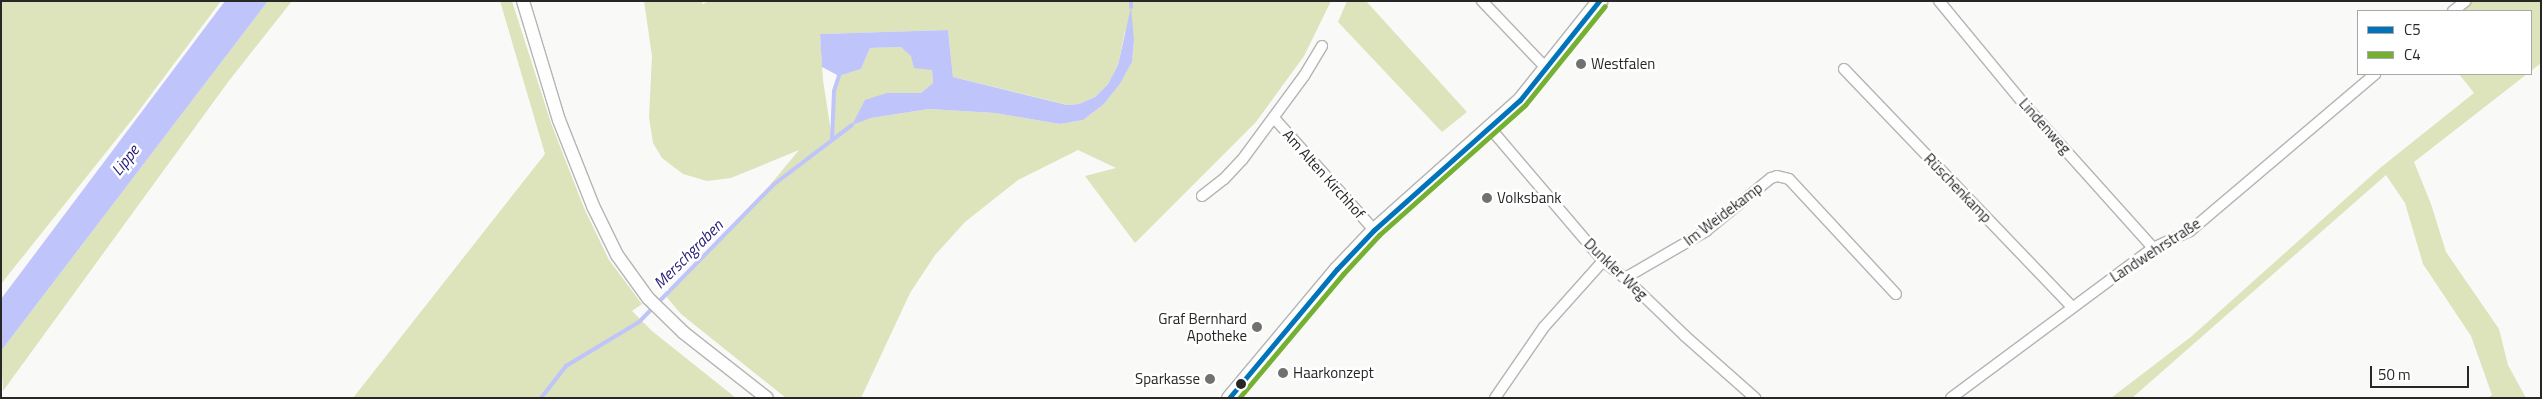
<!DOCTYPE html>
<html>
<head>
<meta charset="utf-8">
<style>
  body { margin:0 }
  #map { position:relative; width:2542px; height:399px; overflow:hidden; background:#f9faf7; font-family:"Titillium Web",sans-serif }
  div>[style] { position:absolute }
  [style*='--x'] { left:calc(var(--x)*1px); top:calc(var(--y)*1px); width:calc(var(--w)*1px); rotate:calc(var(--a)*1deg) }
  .green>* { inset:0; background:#dde3bb }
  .water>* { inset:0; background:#bfc5fa }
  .stream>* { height:4px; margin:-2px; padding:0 2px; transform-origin:2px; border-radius:2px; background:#bfc5fa }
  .roads { filter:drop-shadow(1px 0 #b4b5b3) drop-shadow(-1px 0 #b4b5b3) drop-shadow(0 1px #b4b5b3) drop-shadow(0 -1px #b4b5b3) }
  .minor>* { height:10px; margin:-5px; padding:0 5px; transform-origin:5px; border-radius:5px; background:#fefefe }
  .tertiary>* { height:12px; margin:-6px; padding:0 6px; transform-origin:6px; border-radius:6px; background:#fefefe }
  .secondary>* { height:15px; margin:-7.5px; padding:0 7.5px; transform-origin:7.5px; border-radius:7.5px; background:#fefefe }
  .bus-1>* { height:5px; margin:-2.5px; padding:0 2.5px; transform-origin:2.5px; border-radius:2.5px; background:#0073bb }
  .bus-2>* { height:5px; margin:-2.5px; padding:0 2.5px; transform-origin:2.5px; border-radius:2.5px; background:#76b032 }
  .dots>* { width:14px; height:14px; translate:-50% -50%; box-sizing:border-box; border:2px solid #fff; border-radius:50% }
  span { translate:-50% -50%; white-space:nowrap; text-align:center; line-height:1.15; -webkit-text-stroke:5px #fff; paint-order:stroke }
  .poi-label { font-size:15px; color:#272826 }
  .left { translate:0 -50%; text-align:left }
  .right { translate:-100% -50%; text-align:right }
  .street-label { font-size:15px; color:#272826 }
  .water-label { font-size:16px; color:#292177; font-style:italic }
  .frame { position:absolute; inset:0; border:2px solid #272826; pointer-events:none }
  .legend { position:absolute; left:2357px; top:10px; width:175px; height:65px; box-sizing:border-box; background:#fff; border:1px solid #a9a9a8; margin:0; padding:6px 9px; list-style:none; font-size:15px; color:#272826 }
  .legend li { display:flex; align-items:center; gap:10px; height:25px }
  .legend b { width:25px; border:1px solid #a9a9a8 }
  .scale { position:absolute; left:2370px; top:366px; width:99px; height:22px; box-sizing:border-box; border:2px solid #272826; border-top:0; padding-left:6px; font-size:15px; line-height:18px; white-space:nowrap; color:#272826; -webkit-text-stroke:4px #fff; paint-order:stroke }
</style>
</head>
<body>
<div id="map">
  <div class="green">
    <i style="clip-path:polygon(1px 1px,221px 1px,135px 116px,1px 284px)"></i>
    <i style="clip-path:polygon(268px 1px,292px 1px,228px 82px,3px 391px,1px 351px)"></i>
    <i style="clip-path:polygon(500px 1px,512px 1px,551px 123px,584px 208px,609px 260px,642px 304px,632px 311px,652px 331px,736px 398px,353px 398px,545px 154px)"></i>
    <i style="clip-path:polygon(evenodd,644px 1px,701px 1px,703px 4px,709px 1px,1331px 1px,1304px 56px,1256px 122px,1135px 243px,1085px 176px,1116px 168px,1078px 150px,1018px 180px,965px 222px,935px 255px,910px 293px,861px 398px,786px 398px,681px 314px,665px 295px,770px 185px,799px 150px,731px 178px,707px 181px,683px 174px,662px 158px,653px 143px,649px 117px,652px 56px,644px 1px,948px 30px,953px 77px,1068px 105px,1079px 104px,1095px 97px,1108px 84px,1118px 65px,1125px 31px,1134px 41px,1132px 62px,1120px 84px,1103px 105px,1083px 120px,1060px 124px,995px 113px,929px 109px,871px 118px,853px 124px,887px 93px,921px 93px,933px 83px,932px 70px,901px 47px,870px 48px,861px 69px,839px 76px,834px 91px,831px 132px,823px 80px,820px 34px,948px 30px)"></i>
    <i style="clip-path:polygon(1347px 1px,1366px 1px,1467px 112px,1442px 132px,1338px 22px)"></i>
    <i style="clip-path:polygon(2471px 1px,2541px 1px,2541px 63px,2531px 71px,2531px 11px,2459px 11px)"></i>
    <i style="clip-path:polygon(2459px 74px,2527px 74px,2414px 162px,2431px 204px,2446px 252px,2499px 329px,2508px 365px,2526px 398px,2487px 398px,2492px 395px,2471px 336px,2423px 264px,2405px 203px,2386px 175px,2132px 398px,2111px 398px,2192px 336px,2380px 168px,2474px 93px)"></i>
  </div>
  <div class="water">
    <i style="clip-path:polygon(225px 1px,268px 1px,1px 351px,1px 299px)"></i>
    <i style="clip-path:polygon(1131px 7px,1134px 41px,1132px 62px,1120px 84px,1103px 105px,1083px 120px,1060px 124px,995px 113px,929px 109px,871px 118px,852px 125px,865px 100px,887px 93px,921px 93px,933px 83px,932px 70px,914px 68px,911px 56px,901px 47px,870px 48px,861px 69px,839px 76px,822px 67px,820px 34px,948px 30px,953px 77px,1067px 105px,1079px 104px,1095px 97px,1108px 84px,1118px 65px)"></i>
  </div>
  <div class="stream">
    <i style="--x:1131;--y:1;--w:6;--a:90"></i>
    <i style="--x:832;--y:139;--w:48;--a:-87.6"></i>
    <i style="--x:834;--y:91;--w:16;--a:-72"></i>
    <i style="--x:541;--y:398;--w:41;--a:-52"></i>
    <i style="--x:566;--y:366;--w:85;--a:-31.1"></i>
    <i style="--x:639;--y:322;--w:192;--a:-45.6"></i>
    <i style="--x:773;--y:185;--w:99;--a:-37.2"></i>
  </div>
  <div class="roads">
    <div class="minor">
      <i style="--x:1482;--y:1;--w:93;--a:46.3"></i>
      <i style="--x:1939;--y:1;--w:134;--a:50.5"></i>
      <i style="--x:2024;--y:104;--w:193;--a:48.1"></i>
      <i style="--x:2453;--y:11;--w:16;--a:-38"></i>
      <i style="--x:1844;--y:69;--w:330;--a:46.2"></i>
      <i style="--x:1274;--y:118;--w:150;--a:48.2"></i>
      <i style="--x:1490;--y:128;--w:175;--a:49.6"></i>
      <i style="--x:1603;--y:261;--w:28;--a:38"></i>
      <i style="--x:1625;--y:278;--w:83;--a:44"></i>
      <i style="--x:1685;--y:336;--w:94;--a:41.5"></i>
      <i style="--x:1202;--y:196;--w:28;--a:-38"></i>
      <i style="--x:1224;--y:179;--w:26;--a:-47"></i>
      <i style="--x:1242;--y:160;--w:104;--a:-53.6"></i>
      <i style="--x:1304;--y:76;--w:35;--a:-59"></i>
      <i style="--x:1625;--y:278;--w:94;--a:-30.1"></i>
      <i style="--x:1706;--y:231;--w:84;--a:-39.2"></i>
      <i style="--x:1771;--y:178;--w:6;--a:-18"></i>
      <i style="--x:1777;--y:176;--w:12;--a:14"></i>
      <i style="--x:1789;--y:179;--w:157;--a:47.1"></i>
      <i style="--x:1495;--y:398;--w:86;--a:-55.4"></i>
      <i style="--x:1544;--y:327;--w:89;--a:-48.2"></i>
      <i style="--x:1951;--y:398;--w:252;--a:-36.6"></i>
      <i style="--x:2153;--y:248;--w:41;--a:-24.7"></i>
      <i style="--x:2190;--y:231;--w:243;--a:-40.3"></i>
    </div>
    <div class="tertiary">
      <i style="--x:523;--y:1;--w:124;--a:73.2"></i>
      <i style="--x:559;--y:120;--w:92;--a:68.4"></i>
      <i style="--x:593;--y:206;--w:55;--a:63.9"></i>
      <i style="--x:617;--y:255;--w:53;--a:54.2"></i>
      <i style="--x:648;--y:298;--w:50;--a:44.2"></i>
      <i style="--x:684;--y:333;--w:105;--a:38.1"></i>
    </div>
    <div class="secondary">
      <i style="--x:1229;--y:398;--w:168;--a:-50.1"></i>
      <i style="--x:1337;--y:269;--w:54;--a:-46.5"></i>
      <i style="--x:1374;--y:230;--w:195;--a:-41.7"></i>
      <i style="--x:1520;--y:100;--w:127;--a:-51.4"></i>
    </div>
  </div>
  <div class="bus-1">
    <i style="--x:1229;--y:398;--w:168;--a:-50.1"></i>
    <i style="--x:1337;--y:269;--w:54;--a:-46.5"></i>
    <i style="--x:1374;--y:230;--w:195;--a:-41.7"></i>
    <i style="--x:1520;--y:100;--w:127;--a:-51.4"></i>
  </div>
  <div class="bus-2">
    <i style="--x:1239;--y:398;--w:162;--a:-50"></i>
    <i style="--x:1343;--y:274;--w:53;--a:-47.3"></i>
    <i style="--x:1379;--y:235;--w:195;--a:-41.7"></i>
    <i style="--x:1525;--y:105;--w:127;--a:-51.1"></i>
  </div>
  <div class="dots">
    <i style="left:1581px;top:64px;background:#70726f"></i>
    <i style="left:1487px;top:198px;background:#70726f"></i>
    <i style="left:1257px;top:327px;background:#70726f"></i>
    <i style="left:1283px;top:373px;background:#70726f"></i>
    <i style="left:1210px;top:379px;background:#70726f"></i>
    <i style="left:1241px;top:384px;background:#272826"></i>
  </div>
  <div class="poi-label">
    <span class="left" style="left:1591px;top:64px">Westfalen</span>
    <span class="left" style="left:1497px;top:198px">Volksbank</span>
    <span class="right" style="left:1247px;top:327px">Graf Bernhard<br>Apotheke</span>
    <span class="left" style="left:1293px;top:373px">Haarkonzept</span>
    <span class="right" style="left:1200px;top:379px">Sparkasse</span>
  </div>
  <div class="street-label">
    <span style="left:2045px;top:126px;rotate:48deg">Lindenweg</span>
    <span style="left:1324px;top:174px;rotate:48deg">Am Alten Kirchhof</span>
    <span style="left:1958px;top:188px;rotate:46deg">Rüschenkamp</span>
    <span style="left:1723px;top:214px;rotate:-37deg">Im Weidekamp</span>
    <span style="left:2155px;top:250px;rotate:-33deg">Landwehrstraße</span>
    <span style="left:1616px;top:269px;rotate:44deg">Dunkler Weg</span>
  </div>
  <div class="water-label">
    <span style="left:125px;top:160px;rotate:-52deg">Lippe</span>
    <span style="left:688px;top:254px;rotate:-45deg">Merschgraben</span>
  </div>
  <div class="frame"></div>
  <ul class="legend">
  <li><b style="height:6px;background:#0073bb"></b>C5</li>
  <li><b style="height:6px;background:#76b032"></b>C4</li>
  </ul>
  <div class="scale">50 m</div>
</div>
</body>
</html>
